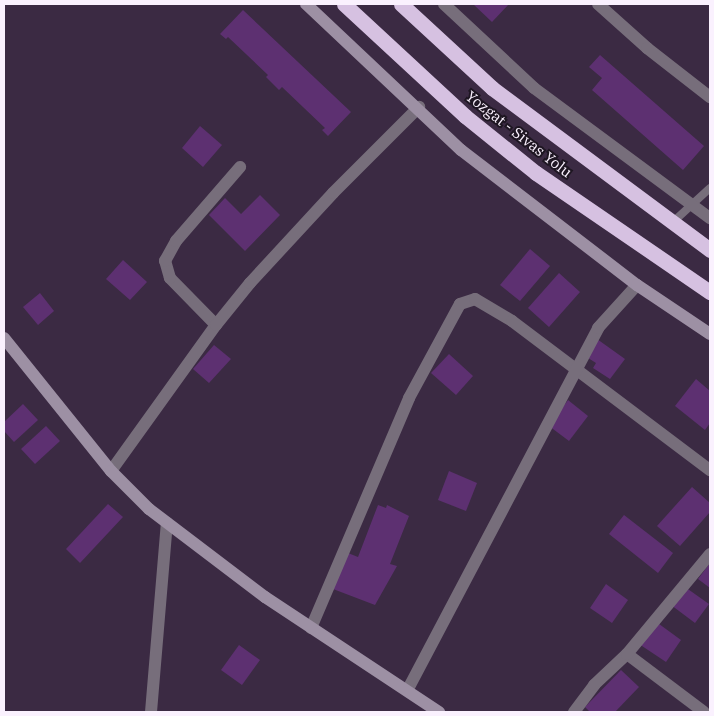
<!DOCTYPE html>
<html>
<head>
<meta charset="utf-8">
<style>
  body { margin:0 }
  #map { position:relative; width:714px; height:716px; overflow:hidden; background:#3b2a43; font-family:"IBM Plex Serif",serif }
  div>[style] { position:absolute }
  [style*='--x'] { left:calc(var(--x)*1px); top:calc(var(--y)*1px); width:calc(var(--w)*1px); rotate:calc(var(--a)*1deg) }
  .building>* { inset:0; background:#5d3071 }
  .lane>* { height:8px; margin:-4px; padding:0 4px; transform-origin:4px; border-radius:4px; background:#776e7b }
  .street>* { height:12px; margin:-6px; padding:0 6px; transform-origin:6px; border-radius:6px; background:#776e7b }
  .secondary>* { height:12px; margin:-6px; padding:0 6px; transform-origin:6px; border-radius:6px; background:#9d90a4 }
  .highway>* { height:15px; margin:-7.5px; padding:0 7.5px; transform-origin:7.5px; border-radius:7.5px; background:#d6c1e1 }
  span { translate:-50% -50%; white-space:nowrap; text-align:center; line-height:1.15; -webkit-text-stroke:4px #1e1622; paint-order:stroke }
  .street-label { font-size:15px; color:#faf1fe }
  .frame { position:absolute; inset:0; border:5px solid #faf1fe; pointer-events:none }
</style>
</head>
<body>
<div id="map">
  <div class="building">
    <i style="clip-path:polygon(473px 4px,509px 4px,492px 22px)"></i>
    <i style="clip-path:polygon(243px 10px,351px 112px,328px 136px,322px 130px,325px 128px,282px 87px,279px 90px,266px 77px,268px 75px,228px 37px,226px 39px,220px 34px)"></i>
    <i style="clip-path:polygon(600px 55px,704px 146px,683px 170px,592px 90px,602px 78px,589px 67px)"></i>
    <i style="clip-path:polygon(200px 126px,222px 145px,203px 167px,182px 148px)"></i>
    <i style="clip-path:polygon(260px 195px,280px 215px,245px 251px,209px 215px,225px 198px,241px 214px)"></i>
    <i style="clip-path:polygon(530px 249px,550px 266px,520px 301px,500px 285px)"></i>
    <i style="clip-path:polygon(123px 260px,147px 282px,130px 300px,106px 279px)"></i>
    <i style="clip-path:polygon(559px 273px,580px 292px,549px 327px,528px 308px)"></i>
    <i style="clip-path:polygon(40px 293px,54px 311px,38px 325px,23px 307px)"></i>
    <i style="clip-path:polygon(597px 339px,625px 359px,610px 379px,593px 368px,596px 363px,585px 356px)"></i>
    <i style="clip-path:polygon(214px 345px,231px 359px,209px 383px,193px 369px)"></i>
    <i style="clip-path:polygon(449px 354px,473px 376px,456px 395px,431px 373px)"></i>
    <i style="clip-path:polygon(696px 379px,710px 391px,710px 423px,705px 430px,675px 406px)"></i>
    <i style="clip-path:polygon(568px 400px,588px 416px,569px 441px,549px 426px)"></i>
    <i style="clip-path:polygon(23px 404px,38px 420px,14px 442px,4px 431px,4px 422px)"></i>
    <i style="clip-path:polygon(46px 426px,60px 441px,35px 464px,21px 449px)"></i>
    <i style="clip-path:polygon(449px 471px,477px 483px,466px 511px,438px 500px)"></i>
    <i style="clip-path:polygon(692px 487px,710px 503px,710px 512px,680px 546px,657px 526px)"></i>
    <i style="clip-path:polygon(108px 504px,123px 517px,80px 563px,66px 549px)"></i>
    <i style="clip-path:polygon(378px 505px,386px 508px,387px 505px,409px 516px,390px 564px,397px 566px,375px 605px,333px 589px,348px 553px,358px 557px)"></i>
    <i style="clip-path:polygon(624px 515px,673px 553px,658px 573px,609px 534px)"></i>
    <i style="clip-path:polygon(710px 563px,710px 588px,698px 579px)"></i>
    <i style="clip-path:polygon(606px 584px,628px 600px,612px 623px,590px 608px)"></i>
    <i style="clip-path:polygon(685px 587px,709px 604px,695px 623px,671px 605px)"></i>
    <i style="clip-path:polygon(655px 621px,681px 640px,666px 662px,639px 644px)"></i>
    <i style="clip-path:polygon(239px 645px,260px 660px,242px 685px,221px 670px)"></i>
    <i style="clip-path:polygon(621px 670px,639px 687px,615px 712px,590px 712px,585px 707px)"></i>
  </div>
  <div class="lane">
    <i style="--x:673;--y:222;--w:50;--a:-42.6"></i>
  </div>
  <div class="street">
    <i style="--x:444;--y:4;--w:123;--a:43"></i>
    <i style="--x:534;--y:88;--w:219;--a:36.5"></i>
    <i style="--x:598;--y:4;--w:66;--a:41.9"></i>
    <i style="--x:647;--y:48;--w:80;--a:37.9"></i>
    <i style="--x:216;--y:325;--w:66;--a:-134.4"></i>
    <i style="--x:170;--y:278;--w:18;--a:-106"></i>
    <i style="--x:165;--y:261;--w:23;--a:-61"></i>
    <i style="--x:176;--y:241;--w:98;--a:-49.1"></i>
    <i style="--x:111;--y:471;--w:180;--a:-54.3"></i>
    <i style="--x:216;--y:325;--w:54;--a:-51"></i>
    <i style="--x:250;--y:283;--w:122;--a:-47.3"></i>
    <i style="--x:333;--y:193;--w:122;--a:-45"></i>
    <i style="--x:311;--y:628;--w:250;--a:-66.9"></i>
    <i style="--x:409;--y:398;--w:107;--a:-61.5"></i>
    <i style="--x:460;--y:304;--w:16;--a:-18"></i>
    <i style="--x:475;--y:299;--w:43;--a:30.7"></i>
    <i style="--x:512;--y:321;--w:248;--a:37"></i>
    <i style="--x:627;--y:654;--w:96;--a:37"></i>
    <i style="--x:408;--y:689;--w:408;--a:-62.2"></i>
    <i style="--x:598;--y:328;--w:58;--a:-47.8"></i>
    <i style="--x:151;--y:712;--w:190;--a:-85.2"></i>
    <i style="--x:574;--y:712;--w:34;--a:-53"></i>
    <i style="--x:594;--y:685;--w:45;--a:-43.2"></i>
    <i style="--x:627;--y:654;--w:130;--a:-50.3"></i>
  </div>
  <div class="secondary">
    <i style="--x:306;--y:4;--w:213;--a:43.3"></i>
    <i style="--x:461;--y:150;--w:222;--a:37.5"></i>
    <i style="--x:637;--y:285;--w:88;--a:33.9"></i>
    <i style="--x:4;--y:338;--w:171;--a:51.2"></i>
    <i style="--x:111;--y:471;--w:54;--a:45"></i>
    <i style="--x:149;--y:509;--w:146;--a:37.2"></i>
    <i style="--x:265;--y:597;--w:209;--a:33.5"></i>
  </div>
  <div class="highway">
    <i style="--x:344;--y:4;--w:165;--a:42.8"></i>
    <i style="--x:465;--y:116;--w:91;--a:38.8"></i>
    <i style="--x:536;--y:173;--w:211;--a:34.4"></i>
    <i style="--x:401;--y:4;--w:124;--a:42.7"></i>
    <i style="--x:492;--y:88;--w:272;--a:36.6"></i>
  </div>
  <div class="street-label">
    <span style="left:519px;top:134px;rotate:38deg">Yozgat - Sivas Yolu</span>
  </div>
  <div class="frame"></div>
</div>
</body>
</html>
